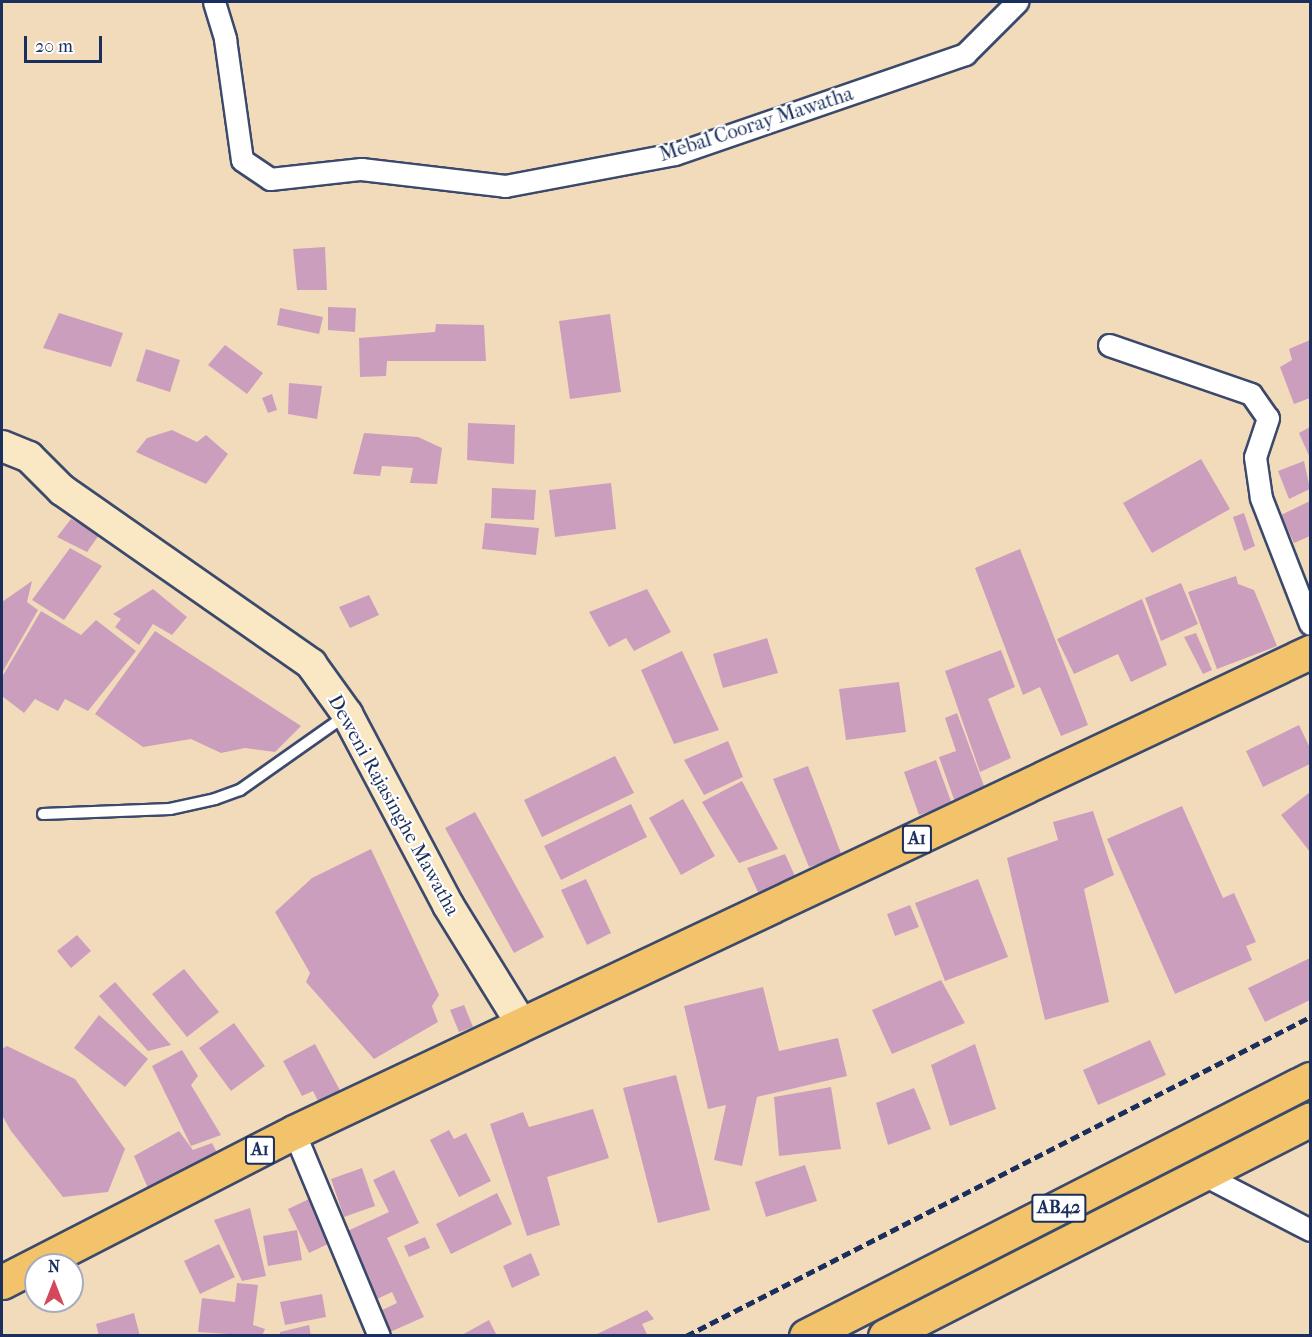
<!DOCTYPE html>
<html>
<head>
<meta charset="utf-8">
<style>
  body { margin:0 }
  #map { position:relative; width:1312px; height:1337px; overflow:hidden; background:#f2dbbb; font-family:"IM FELL French Canon",serif }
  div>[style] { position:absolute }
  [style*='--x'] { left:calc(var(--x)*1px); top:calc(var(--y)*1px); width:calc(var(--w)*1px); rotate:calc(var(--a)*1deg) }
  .building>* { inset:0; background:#cc9ebe }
  .roads { filter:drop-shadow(2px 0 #3b496c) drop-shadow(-2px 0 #3b496c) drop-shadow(0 2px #3b496c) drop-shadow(0 -2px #3b496c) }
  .lane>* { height:10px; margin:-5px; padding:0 5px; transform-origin:5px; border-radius:5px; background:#fff }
  .street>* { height:21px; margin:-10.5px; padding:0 10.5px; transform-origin:10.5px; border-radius:10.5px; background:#fff }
  .secondary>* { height:30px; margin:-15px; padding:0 15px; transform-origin:15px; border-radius:15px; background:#fae7c3 }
  .primary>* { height:33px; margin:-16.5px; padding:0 16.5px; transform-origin:16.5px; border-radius:16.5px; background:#f2c36a }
  .highway>* { height:33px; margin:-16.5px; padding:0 16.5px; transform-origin:16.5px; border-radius:16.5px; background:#f2c36a }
  .rail>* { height:4.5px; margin-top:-2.25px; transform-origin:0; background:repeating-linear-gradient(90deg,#1b2f5e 0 9px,transparent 0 13.5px) }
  span { translate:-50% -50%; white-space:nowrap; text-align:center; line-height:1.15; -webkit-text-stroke:4.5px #fff; paint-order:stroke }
  .shield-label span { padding:2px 4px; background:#fff; border:2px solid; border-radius:4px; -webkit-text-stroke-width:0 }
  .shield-label { font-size:18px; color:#1b2f5e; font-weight:700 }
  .street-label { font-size:20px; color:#1b2f5e }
  .frame { position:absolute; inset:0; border:3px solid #1b2f5e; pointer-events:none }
  .north { position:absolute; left:24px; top:1253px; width:60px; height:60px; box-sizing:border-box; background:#fff; border:2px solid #a4acbf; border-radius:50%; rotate:0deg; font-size:16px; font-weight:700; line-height:24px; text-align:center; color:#1b2f5e }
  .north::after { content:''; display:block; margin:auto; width:21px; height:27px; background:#d1495b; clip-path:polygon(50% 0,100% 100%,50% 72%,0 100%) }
  .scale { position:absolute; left:24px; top:36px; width:78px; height:27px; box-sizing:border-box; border:3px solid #1b2f5e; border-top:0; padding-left:8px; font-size:18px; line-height:21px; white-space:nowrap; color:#1b2f5e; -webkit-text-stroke:4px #fff; paint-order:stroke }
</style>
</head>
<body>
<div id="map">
  <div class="building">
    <i style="clip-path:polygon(325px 247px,327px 290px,297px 290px,293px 249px)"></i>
    <i style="clip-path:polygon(328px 307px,356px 308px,355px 332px,328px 330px)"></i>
    <i style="clip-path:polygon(280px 308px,323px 317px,319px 334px,277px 325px)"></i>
    <i style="clip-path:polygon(59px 313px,123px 333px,111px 367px,43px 348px)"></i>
    <i style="clip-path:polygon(610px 314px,621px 392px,570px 399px,559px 321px)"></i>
    <i style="clip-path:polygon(436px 324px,484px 325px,486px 361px,387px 361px,386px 376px,360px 377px,359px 338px,435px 332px)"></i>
    <i style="clip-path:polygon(1310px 340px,1310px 398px,1294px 404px,1280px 367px,1292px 360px,1289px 349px)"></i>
    <i style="clip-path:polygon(225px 345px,263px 373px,247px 394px,208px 365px)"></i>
    <i style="clip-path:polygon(146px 349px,180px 360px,170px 392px,136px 381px)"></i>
    <i style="clip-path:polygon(289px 383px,322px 386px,317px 419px,288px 414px)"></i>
    <i style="clip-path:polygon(272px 394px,277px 410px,268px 413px,262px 398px)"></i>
    <i style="clip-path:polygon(468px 423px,515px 425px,514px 464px,467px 460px)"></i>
    <i style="clip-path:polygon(1310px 427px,1310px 458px,1299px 433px)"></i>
    <i style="clip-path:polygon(172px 430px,197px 442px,206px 435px,228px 454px,206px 484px,136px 452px,147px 438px)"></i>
    <i style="clip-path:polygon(364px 433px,418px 437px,442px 448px,437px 484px,410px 483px,413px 468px,382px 466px,380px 476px,353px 474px)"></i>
    <i style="clip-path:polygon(1201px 459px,1230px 509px,1152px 553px,1123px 503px)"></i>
    <i style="clip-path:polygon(1304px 461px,1310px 489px,1289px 499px,1278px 471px)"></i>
    <i style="clip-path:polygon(611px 483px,616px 529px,555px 537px,549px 490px)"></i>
    <i style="clip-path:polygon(492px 488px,536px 490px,534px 520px,491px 518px)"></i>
    <i style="clip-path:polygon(1310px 501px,1310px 536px,1294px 543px,1281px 515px)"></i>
    <i style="clip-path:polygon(1244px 513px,1255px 546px,1244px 551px,1233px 517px)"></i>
    <i style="clip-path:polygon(71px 519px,99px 535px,87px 552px,57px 537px)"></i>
    <i style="clip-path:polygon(485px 523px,539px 528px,536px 555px,482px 549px)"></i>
    <i style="clip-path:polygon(70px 548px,102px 566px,64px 620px,32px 600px)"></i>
    <i style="clip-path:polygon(1020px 549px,1088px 725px,1061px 736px,1040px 687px,1023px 695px,975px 568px)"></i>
    <i style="clip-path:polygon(1236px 576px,1238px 584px,1254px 590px,1277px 646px,1217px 669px,1188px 592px)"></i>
    <i style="clip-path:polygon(32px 581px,27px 602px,38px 610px,2px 673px,2px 602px)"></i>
    <i style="clip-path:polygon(1181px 583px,1198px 624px,1161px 641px,1145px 598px)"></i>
    <i style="clip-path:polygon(153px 589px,187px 617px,172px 635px,153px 624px,139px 645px,115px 627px,121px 619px,113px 614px)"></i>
    <i style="clip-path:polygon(647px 589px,671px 632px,634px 651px,626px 638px,609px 647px,589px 612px)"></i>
    <i style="clip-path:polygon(369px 595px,379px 615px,350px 628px,339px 607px)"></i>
    <i style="clip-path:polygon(1142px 599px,1167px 665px,1131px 682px,1118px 654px,1074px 674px,1057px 639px)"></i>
    <i style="clip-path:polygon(41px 611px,81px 635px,96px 620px,136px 651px,88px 711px,65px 699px,58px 711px,35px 699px,24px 713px,2px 696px,2px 677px)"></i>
    <i style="clip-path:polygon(155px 631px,301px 726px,275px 752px,245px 748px,221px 753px,191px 739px,143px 747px,95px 714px)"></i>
    <i style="clip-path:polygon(1196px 633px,1212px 670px,1203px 674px,1184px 637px)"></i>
    <i style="clip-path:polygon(767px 638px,778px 673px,723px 688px,713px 654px)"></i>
    <i style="clip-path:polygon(1001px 650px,1015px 687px,988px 699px,1011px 758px,980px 772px,945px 671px)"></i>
    <i style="clip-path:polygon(682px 651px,719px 730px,674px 744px,641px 670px)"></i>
    <i style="clip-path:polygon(899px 682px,906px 732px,846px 740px,839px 689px)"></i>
    <i style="clip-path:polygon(957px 713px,987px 794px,957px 808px,939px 757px,956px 751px,945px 718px)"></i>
    <i style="clip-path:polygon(1299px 725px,1310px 748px,1310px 764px,1263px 787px,1246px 751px)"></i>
    <i style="clip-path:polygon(728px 741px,743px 777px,704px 795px,684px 760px)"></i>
    <i style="clip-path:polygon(615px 756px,634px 793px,542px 837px,524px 800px)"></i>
    <i style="clip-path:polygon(936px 760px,952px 804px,919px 815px,904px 772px)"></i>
    <i style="clip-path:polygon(808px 766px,842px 856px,809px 867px,773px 779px)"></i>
    <i style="clip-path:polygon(742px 781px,778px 849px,739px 863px,702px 802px)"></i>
    <i style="clip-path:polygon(1310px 792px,1310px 852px,1281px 815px)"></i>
    <i style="clip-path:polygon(683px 799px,715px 856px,681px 875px,649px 818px)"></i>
    <i style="clip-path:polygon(631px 804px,647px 837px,561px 880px,544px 846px)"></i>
    <i style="clip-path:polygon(1182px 806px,1223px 898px,1234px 893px,1256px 942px,1246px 946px,1252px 960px,1175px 994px,1107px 839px)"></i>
    <i style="clip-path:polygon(1093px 811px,1114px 875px,1084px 889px,1109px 1002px,1045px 1020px,1007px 858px,1058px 840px,1053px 822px)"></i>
    <i style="clip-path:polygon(475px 812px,544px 937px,514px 953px,445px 828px)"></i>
    <i style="clip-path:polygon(371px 849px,439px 995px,432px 1006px,438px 1022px,374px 1059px,306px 982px,310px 973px,275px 912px,312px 878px)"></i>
    <i style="clip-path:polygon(785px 854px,799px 885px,762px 901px,747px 868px)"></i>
    <i style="clip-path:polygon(586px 879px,611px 933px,587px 945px,561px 890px)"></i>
    <i style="clip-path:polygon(978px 879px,1008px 957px,945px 981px,915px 903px)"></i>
    <i style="clip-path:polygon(910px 905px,919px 927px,895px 936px,887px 914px)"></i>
    <i style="clip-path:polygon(77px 935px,91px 951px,71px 968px,57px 951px)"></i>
    <i style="clip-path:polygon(1310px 958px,1310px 1000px,1265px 1022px,1248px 988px)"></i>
    <i style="clip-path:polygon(184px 969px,219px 1012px,187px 1037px,152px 994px)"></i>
    <i style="clip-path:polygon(941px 980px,965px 1023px,892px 1054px,872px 1010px)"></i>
    <i style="clip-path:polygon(115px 982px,171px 1045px,148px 1051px,99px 996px)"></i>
    <i style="clip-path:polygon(763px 987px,779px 1051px,838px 1038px,847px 1076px,757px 1097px,742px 1166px,714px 1160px,726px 1105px,708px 1109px,684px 1006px)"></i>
    <i style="clip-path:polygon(464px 1005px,473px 1027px,459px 1032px,450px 1010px)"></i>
    <i style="clip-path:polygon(99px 1015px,148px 1059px,125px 1087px,74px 1048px)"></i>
    <i style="clip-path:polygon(234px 1023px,265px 1066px,231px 1091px,199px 1048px)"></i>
    <i style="clip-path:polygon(1150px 1040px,1166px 1075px,1098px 1105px,1083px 1070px)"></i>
    <i style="clip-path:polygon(315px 1044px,343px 1096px,321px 1107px,313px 1091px,302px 1096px,283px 1061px)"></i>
    <i style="clip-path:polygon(975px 1044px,996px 1109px,950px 1126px,931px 1065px)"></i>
    <i style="clip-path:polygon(7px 1046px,75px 1079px,125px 1149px,108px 1192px,63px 1197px,11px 1131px,2px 1115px,2px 1049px)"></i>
    <i style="clip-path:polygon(182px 1050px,198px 1076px,191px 1085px,221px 1135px,191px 1146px,152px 1066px)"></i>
    <i style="clip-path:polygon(676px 1075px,710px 1210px,658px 1223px,623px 1088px)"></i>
    <i style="clip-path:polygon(831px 1087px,841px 1149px,779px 1156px,774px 1097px)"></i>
    <i style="clip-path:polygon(914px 1088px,931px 1129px,888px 1145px,876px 1103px)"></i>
    <i style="clip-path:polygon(593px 1109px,609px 1158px,547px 1177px,560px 1225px,527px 1236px,490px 1124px,523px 1112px,529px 1127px)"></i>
    <i style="clip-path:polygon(449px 1130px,454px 1139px,466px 1133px,491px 1181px,459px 1197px,430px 1140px)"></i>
    <i style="clip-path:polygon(179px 1131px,193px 1150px,212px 1143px,222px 1162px,153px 1200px,134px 1156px)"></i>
    <i style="clip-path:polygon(805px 1165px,817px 1201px,766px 1217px,755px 1182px)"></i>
    <i style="clip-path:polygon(362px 1168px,375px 1206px,344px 1217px,331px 1179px)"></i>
    <i style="clip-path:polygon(394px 1170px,419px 1223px,387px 1238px,424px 1317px,390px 1332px,380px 1311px,397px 1303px,392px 1292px,375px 1300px,343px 1233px,389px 1212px,373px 1180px)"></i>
    <i style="clip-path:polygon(497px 1193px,512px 1224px,451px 1254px,436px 1224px)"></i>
    <i style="clip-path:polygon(309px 1199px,330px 1243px,309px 1253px,288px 1209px)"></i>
    <i style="clip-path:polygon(250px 1208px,266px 1276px,242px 1281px,214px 1220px)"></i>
    <i style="clip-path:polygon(297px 1230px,302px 1260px,268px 1266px,263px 1236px)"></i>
    <i style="clip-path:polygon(425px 1237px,430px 1248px,409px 1257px,404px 1246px)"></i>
    <i style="clip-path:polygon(219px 1244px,235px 1277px,200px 1294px,184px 1261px)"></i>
    <i style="clip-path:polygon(531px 1253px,540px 1275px,512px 1288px,503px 1266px)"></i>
    <i style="clip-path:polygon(237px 1283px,258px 1285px,253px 1325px,265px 1329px,262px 1336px,198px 1332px,202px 1298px,235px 1302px)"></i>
    <i style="clip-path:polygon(322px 1294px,326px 1317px,285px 1325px,280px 1302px)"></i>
    <i style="clip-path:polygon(647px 1310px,654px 1319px,642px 1324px,648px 1336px,593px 1336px)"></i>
    <i style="clip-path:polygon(134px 1313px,140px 1336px,99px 1336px,96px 1324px)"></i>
    <i style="clip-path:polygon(489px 1320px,497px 1336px,460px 1336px)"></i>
    <i style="clip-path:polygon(309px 1325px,311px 1336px,280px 1336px,280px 1332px)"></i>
  </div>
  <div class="roads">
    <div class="lane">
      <i style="--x:43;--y:814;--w:127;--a:-2.3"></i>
      <i style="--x:170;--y:809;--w:46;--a:-12.5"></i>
      <i style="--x:215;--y:799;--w:27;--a:-20"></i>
      <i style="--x:240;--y:790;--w:128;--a:-35.2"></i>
    </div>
    <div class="street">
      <i style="--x:214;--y:2;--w:39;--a:73"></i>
      <i style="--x:225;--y:39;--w:122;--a:82"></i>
      <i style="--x:242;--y:160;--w:34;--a:34"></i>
      <i style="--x:270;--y:179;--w:92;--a:-6.3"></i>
      <i style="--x:361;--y:169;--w:145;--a:6.7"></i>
      <i style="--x:505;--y:186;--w:173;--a:-10.7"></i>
      <i style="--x:675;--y:154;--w:307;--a:-19"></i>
      <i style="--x:965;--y:54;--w:74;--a:-45"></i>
      <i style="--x:1109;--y:345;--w:150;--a:19"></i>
      <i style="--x:1251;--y:394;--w:29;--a:55"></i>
      <i style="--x:1268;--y:418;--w:41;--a:108.4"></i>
      <i style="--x:1255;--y:457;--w:41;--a:81.7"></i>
      <i style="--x:1261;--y:498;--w:135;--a:68.7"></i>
      <i style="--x:294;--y:1132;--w:221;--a:67.4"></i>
      <i style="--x:1204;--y:1175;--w:119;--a:27.4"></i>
    </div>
    <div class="secondary">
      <i style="--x:2;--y:446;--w:29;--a:22"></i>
      <i style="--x:29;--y:457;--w:47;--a:45"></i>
      <i style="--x:62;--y:490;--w:304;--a:34.9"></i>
      <i style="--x:311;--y:664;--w:62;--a:54.2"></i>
      <i style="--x:347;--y:714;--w:216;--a:62.1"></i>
      <i style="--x:448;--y:905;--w:141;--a:58.3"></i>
    </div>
    <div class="primary">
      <i style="--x:806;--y:1336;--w:566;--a:-27.02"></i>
      <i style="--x:885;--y:1336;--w:477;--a:-27"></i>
    </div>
    <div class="highway">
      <i style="--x:2;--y:1282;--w:328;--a:-27.2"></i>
      <i style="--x:294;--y:1132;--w:1124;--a:-25.29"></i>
    </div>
  </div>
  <div class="rail">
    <i style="--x:686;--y:1336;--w:701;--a:-27.08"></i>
  </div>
  <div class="shield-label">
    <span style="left:917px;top:839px">A1</span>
    <span style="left:260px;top:1150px">A1</span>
    <span style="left:1059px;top:1208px">AB42</span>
  </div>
  <div class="street-label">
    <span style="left:756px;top:124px;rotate:-18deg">Mebal Cooray Mawatha</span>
    <span style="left:394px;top:805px;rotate:61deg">Deweni Rajasinghe Mawatha</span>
  </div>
  <div class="frame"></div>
  <div class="north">N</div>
  <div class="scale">20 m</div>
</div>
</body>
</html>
